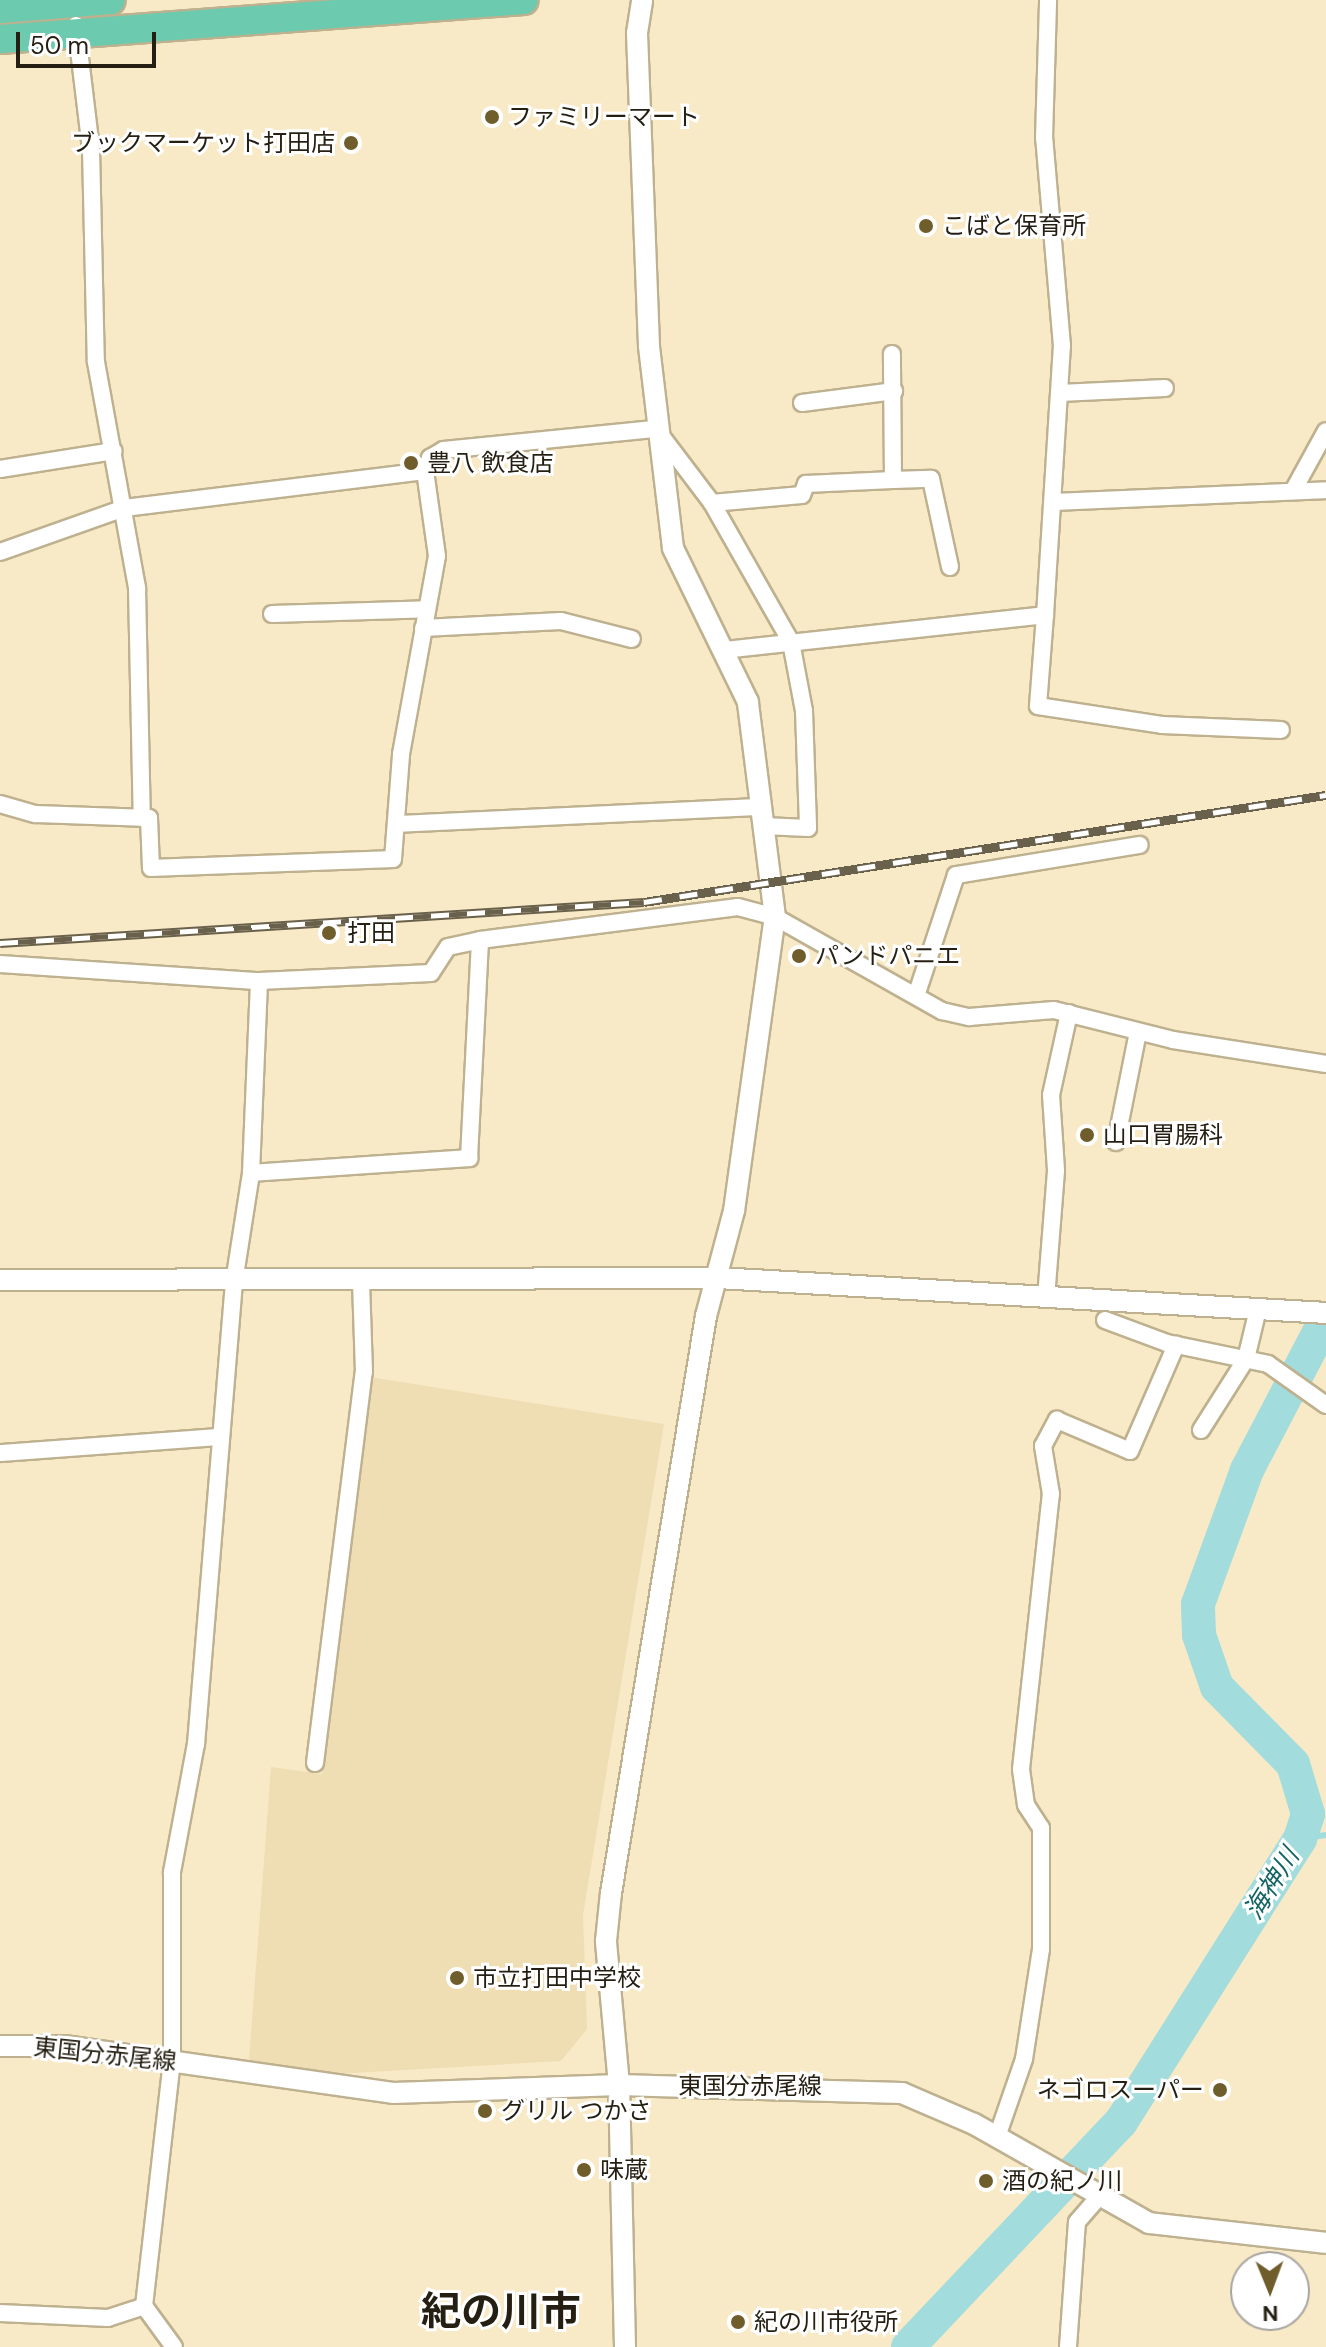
<!DOCTYPE html>
<html>
<head>
<meta charset="utf-8">
<style>
  body { margin:0 }
  #map { position:relative; width:1326px; height:2347px; overflow:hidden; background:#f9eac7; font-family:"DM Sans","Noto Sans JP",sans-serif }
  div>[style] { position:absolute }
  [style*='--x'] { left:calc(var(--x)*1px); top:calc(var(--y)*1px); width:calc(var(--w)*1px); rotate:calc(var(--a)*1deg) }
  .built>* { inset:0; background:#efddb3 }
  .stream>* { height:6px; margin:-3px; padding:0 3px; transform-origin:3px; border-radius:3px; background:#a2dcdd }
  .river>* { height:34px; margin:-17px; padding:0 17px; transform-origin:17px; border-radius:17px; background:#a2dcdd }
  .roads { filter:drop-shadow(2px 0 #beb18f) drop-shadow(-2px 0 #beb18f) drop-shadow(0 2px #beb18f) drop-shadow(0 -2px #beb18f) }
  .minor>* { height:16px; margin:-8px; padding:0 8px; transform-origin:8px; border-radius:8px; background:#fff }
  .tertiary>* { height:20px; margin:-10px; padding:0 10px; transform-origin:10px; border-radius:10px; background:#fff }
  .trunk>* { height:28px; margin:-14px; padding:0 14px; transform-origin:14px; border-radius:14px; background:#6ccaaf }
  .rail>* { height:9px; margin-top:-4.5px; transform-origin:0; background:repeating-linear-gradient(90deg,#fff 0 18px,#6a614d 0 36px); box-sizing:border-box; border-block:2px solid #6a614d }
  .dots>* { width:22px; height:22px; translate:-50% -50%; box-sizing:border-box; border:4px solid #fff; border-radius:50% }
  span { translate:-50% -50%; white-space:nowrap; text-align:center; line-height:1.15; -webkit-text-stroke:6px #fff; paint-order:stroke }
  .poi-label { font-size:24px; color:#241f12 }
  .left { translate:0 -50%; text-align:left }
  .right { translate:-100% -50%; text-align:right }
  .street-label { font-size:24px; color:#241f12 }
  .water-label { font-size:26px; color:#156465; font-style:italic }
  .town-label { font-size:40px; color:#241f12; font-weight:700 }
  .north { position:absolute; left:1230px; top:2251px; width:80px; height:80px; box-sizing:border-box; background:#fff; border:2px solid #a7a5a0; border-radius:50%; rotate:179deg; font-size:22px; font-weight:700; line-height:32px; text-align:center; color:#241f12 }
  .north::after { content:''; display:block; margin:auto; width:28px; height:36px; background:#6f5e2c; clip-path:polygon(50% 0,100% 100%,50% 72%,0 100%) }
  .scale { position:absolute; left:16px; top:32px; width:140px; height:36px; box-sizing:border-box; border:4px solid #241f12; border-top:0; padding-left:10px; font-size:24px; line-height:28px; white-space:nowrap; color:#241f12; -webkit-text-stroke:6px #fff; paint-order:stroke }
</style>
</head>
<body>
<div id="map">
  <div class="built">
    <i style="clip-path:polygon(370px 1377px,664px 1424px,583px 1915px,587px 2029px,561px 2061px,336px 2074px,249px 2060px,271px 1767px,322px 1774px)"></i>
  </div>
  <div class="stream">
    <i style="--x:1300;--y:1839;--w:26;--a:-9"></i>
  </div>
  <div class="river">
    <i style="--x:908;--y:2347;--w:310;--a:-46.6"></i>
    <i style="--x:1121;--y:2122;--w:335;--a:-57.7"></i>
    <i style="--x:1300;--y:1839;--w:26;--a:-72"></i>
    <i style="--x:1308;--y:1814;--w:52;--a:-106.7"></i>
    <i style="--x:1293;--y:1764;--w:108;--a:-134.6"></i>
    <i style="--x:1217;--y:1687;--w:55;--a:-109.1"></i>
    <i style="--x:1199;--y:1635;--w:31;--a:-92"></i>
    <i style="--x:1198;--y:1604;--w:143;--a:-69.9"></i>
    <i style="--x:1247;--y:1470;--w:170;--a:-62.4"></i>
  </div>
  <div class="roads">
    <div class="minor">
      <i style="--x:76;--y:25;--w:125;--a:83.1"></i>
      <i style="--x:91;--y:149;--w:213;--a:88.7"></i>
      <i style="--x:96;--y:362;--w:230;--a:79.7"></i>
      <i style="--x:137;--y:588;--w:230;--a:88.8"></i>
      <i style="--x:1060;--y:393;--w:105;--a:-2.7"></i>
      <i style="--x:802;--y:403;--w:93;--a:-7.4"></i>
      <i style="--x:0;--y:469;--w:115;--a:-9"></i>
      <i style="--x:893;--y:480;--w:38;--a:-2"></i>
      <i style="--x:931;--y:479;--w:90;--a:77.8"></i>
      <i style="--x:1293;--y:491;--w:68;--a:-61.2"></i>
      <i style="--x:1056;--y:502;--w:270;--a:-2.5"></i>
      <i style="--x:712;--y:503;--w:160;--a:60.4"></i>
      <i style="--x:791;--y:642;--w:70;--a:79.3"></i>
      <i style="--x:804;--y:711;--w:117;--a:88"></i>
      <i style="--x:808;--y:828;--w:45;--a:-177.5"></i>
      <i style="--x:0;--y:552;--w:132;--a:-19.5"></i>
      <i style="--x:124;--y:508;--w:303;--a:-7"></i>
      <i style="--x:272;--y:614;--w:155;--a:-1.8"></i>
      <i style="--x:1045;--y:615;--w:91;--a:94.4"></i>
      <i style="--x:1038;--y:706;--w:125;--a:8.7"></i>
      <i style="--x:1162;--y:725;--w:119;--a:2.4"></i>
      <i style="--x:423;--y:628;--w:138;--a:-2.9"></i>
      <i style="--x:561;--y:621;--w:73;--a:14.2"></i>
      <i style="--x:724;--y:650;--w:323;--a:-6.2"></i>
      <i style="--x:1045;--y:615;--w:270;--a:-86.4"></i>
      <i style="--x:1062;--y:346;--w:209;--a:-94.9"></i>
      <i style="--x:1044;--y:138;--w:138;--a:-88.3"></i>
      <i style="--x:0;--y:804;--w:37;--a:16"></i>
      <i style="--x:36;--y:814;--w:113;--a:2"></i>
      <i style="--x:149;--y:818;--w:50;--a:87.7"></i>
      <i style="--x:151;--y:868;--w:242;--a:-2.1"></i>
      <i style="--x:393;--y:859;--w:105;--a:-85.6"></i>
      <i style="--x:401;--y:754;--w:201;--a:-79.7"></i>
      <i style="--x:437;--y:556;--w:86;--a:-98"></i>
      <i style="--x:425;--y:471;--w:14;--a:-69"></i>
      <i style="--x:430;--y:458;--w:16;--a:-30"></i>
      <i style="--x:444;--y:450;--w:213;--a:-5.7"></i>
      <i style="--x:656;--y:429;--w:93;--a:52.9"></i>
      <i style="--x:712;--y:503;--w:90;--a:-5.1"></i>
      <i style="--x:802;--y:495;--w:12;--a:-70"></i>
      <i style="--x:806;--y:484;--w:87;--a:-2.6"></i>
      <i style="--x:893;--y:480;--w:126;--a:-90.5"></i>
      <i style="--x:397;--y:824;--w:363;--a:-2.7"></i>
      <i style="--x:0;--y:964;--w:260;--a:3.8"></i>
      <i style="--x:259;--y:981;--w:172;--a:-2.7"></i>
      <i style="--x:431;--y:973;--w:31;--a:-57"></i>
      <i style="--x:448;--y:947;--w:33;--a:-12"></i>
      <i style="--x:480;--y:940;--w:260;--a:-7.3"></i>
      <i style="--x:738;--y:907;--w:38;--a:15"></i>
      <i style="--x:775;--y:917;--w:192;--a:29.4"></i>
      <i style="--x:942;--y:1011;--w:28;--a:13"></i>
      <i style="--x:969;--y:1017;--w:85;--a:-4.7"></i>
      <i style="--x:1054;--y:1010;--w:123;--a:14.1"></i>
      <i style="--x:1173;--y:1040;--w:155;--a:8.9"></i>
      <i style="--x:917;--y:993;--w:124;--a:-71.7"></i>
      <i style="--x:956;--y:875;--w:186;--a:-9.3"></i>
      <i style="--x:1116;--y:1142;--w:112;--a:-78.7"></i>
      <i style="--x:251;--y:1173;--w:219;--a:-3.9"></i>
      <i style="--x:469;--y:1158;--w:218;--a:-87.1"></i>
      <i style="--x:1046;--y:1298;--w:128;--a:-85.5"></i>
      <i style="--x:1056;--y:1170;--w:75;--a:-93.8"></i>
      <i style="--x:1051;--y:1095;--w:84;--a:-77.6"></i>
      <i style="--x:1105;--y:1320;--w:66;--a:20.4"></i>
      <i style="--x:1167;--y:1343;--w:103;--a:11.7"></i>
      <i style="--x:1268;--y:1364;--w:71;--a:35.3"></i>
      <i style="--x:1201;--y:1430;--w:84;--a:-57.6"></i>
      <i style="--x:1246;--y:1359;--w:51;--a:-76.5"></i>
      <i style="--x:0;--y:1453;--w:221;--a:-4.2"></i>
      <i style="--x:315;--y:1763;--w:394;--a:-82.9"></i>
      <i style="--x:364;--y:1372;--w:91;--a:-91.9"></i>
      <i style="--x:997;--y:2137;--w:83;--a:-70.9"></i>
      <i style="--x:1024;--y:2059;--w:111;--a:-81.2"></i>
      <i style="--x:1041;--y:1949;--w:121;--a:-90"></i>
      <i style="--x:1041;--y:1828;--w:27;--a:-123"></i>
      <i style="--x:1026;--y:1805;--w:36;--a:-98"></i>
      <i style="--x:1021;--y:1769;--w:277;--a:-83.8"></i>
      <i style="--x:1051;--y:1494;--w:49;--a:-99.5"></i>
      <i style="--x:1043;--y:1446;--w:30;--a:-62"></i>
      <i style="--x:1057;--y:1420;--w:79;--a:23"></i>
      <i style="--x:1130;--y:1451;--w:116;--a:-66.5"></i>
      <i style="--x:0;--y:2313;--w:108;--a:2.7"></i>
      <i style="--x:108;--y:2318;--w:38;--a:-18"></i>
      <i style="--x:174;--y:2347;--w:51;--a:-126.2"></i>
      <i style="--x:144;--y:2306;--w:247;--a:-83.5"></i>
      <i style="--x:172;--y:2061;--w:189;--a:-90"></i>
      <i style="--x:172;--y:1872;--w:130;--a:-79.4"></i>
      <i style="--x:196;--y:1744;--w:464;--a:-85.3"></i>
      <i style="--x:234;--y:1282;--w:110;--a:-81.1"></i>
      <i style="--x:251;--y:1173;--w:192;--a:-87.6"></i>
      <i style="--x:1068;--y:2347;--w:125;--a:-85.9"></i>
      <i style="--x:1077;--y:2222;--w:32;--a:-49"></i>
    </div>
    <div class="tertiary">
      <i style="--x:0;--y:1280;--w:718;--a:-0.16"></i>
      <i style="--x:718;--y:1278;--w:609;--a:3.29"></i>
      <i style="--x:0;--y:2046;--w:64;--a:0"></i>
      <i style="--x:64;--y:2046;--w:332;--a:8.1"></i>
      <i style="--x:393;--y:2093;--w:226;--a:-2"></i>
      <i style="--x:619;--y:2085;--w:283;--a:1.6"></i>
      <i style="--x:902;--y:2093;--w:78;--a:23.3"></i>
      <i style="--x:974;--y:2124;--w:201;--a:29.5"></i>
      <i style="--x:1149;--y:2223;--w:178;--a:6.4"></i>
      <i style="--x:625;--y:2347;--w:262;--a:-91.3"></i>
      <i style="--x:619;--y:2085;--w:145;--a:-95.2"></i>
      <i style="--x:606;--y:1941;--w:48;--a:-84.1"></i>
      <i style="--x:611;--y:1893;--w:585;--a:-80.65"></i>
      <i style="--x:706;--y:1316;--w:109;--a:-75.1"></i>
      <i style="--x:734;--y:1211;--w:297;--a:-82.1"></i>
      <i style="--x:775;--y:917;--w:217;--a:-97.2"></i>
      <i style="--x:748;--y:702;--w:171;--a:-116"></i>
      <i style="--x:673;--y:548;--w:203;--a:-96.8"></i>
      <i style="--x:649;--y:346;--w:313;--a:-92.2"></i>
      <i style="--x:637;--y:33;--w:33;--a:-81"></i>
    </div>
    <div class="trunk">
      <i style="--x:0;--y:9;--w:111;--a:-4.6"></i>
      <i style="--x:0;--y:39;--w:525;--a:-4.26"></i>
    </div>
  </div>
  <div class="rail">
    <i style="--x:0;--y:943;--w:645;--a:-3.64"></i>
    <i style="--x:644;--y:902;--w:690;--a:-8.92"></i>
  </div>
  <div class="dots">
    <i style="left:492px;top:117px;background:#6f5e2c"></i>
    <i style="left:351px;top:143px;background:#6f5e2c"></i>
    <i style="left:926px;top:226px;background:#6f5e2c"></i>
    <i style="left:411px;top:463px;background:#6f5e2c"></i>
    <i style="left:329px;top:933px;background:#6f5e2c"></i>
    <i style="left:799px;top:956px;background:#6f5e2c"></i>
    <i style="left:1087px;top:1135px;background:#6f5e2c"></i>
    <i style="left:457px;top:1978px;background:#6f5e2c"></i>
    <i style="left:1220px;top:2090px;background:#6f5e2c"></i>
    <i style="left:485px;top:2111px;background:#6f5e2c"></i>
    <i style="left:584px;top:2170px;background:#6f5e2c"></i>
    <i style="left:986px;top:2181px;background:#6f5e2c"></i>
    <i style="left:738px;top:2322px;background:#6f5e2c"></i>
  </div>
  <div class="poi-label">
    <span class="left" style="left:508px;top:117px">ファミリーマート</span>
    <span class="right" style="left:335px;top:143px">ブックマーケット打田店</span>
    <span class="left" style="left:942px;top:226px">こばと保育所</span>
    <span class="left" style="left:427px;top:463px">豊八 飲食店</span>
    <span class="left" style="left:347px;top:933px">打田</span>
    <span class="left" style="left:815px;top:956px">パンドパニエ</span>
    <span class="left" style="left:1103px;top:1135px">山口胃腸科</span>
    <span class="left" style="left:473px;top:1978px">市立打田中学校</span>
    <span class="right" style="left:1204px;top:2090px">ネゴロスーパー</span>
    <span class="left" style="left:501px;top:2111px">グリル つかさ</span>
    <span class="left" style="left:600px;top:2170px">味蔵</span>
    <span class="left" style="left:1002px;top:2181px">酒の紀ノ川</span>
    <span class="left" style="left:754px;top:2322px">紀の川市役所</span>
  </div>
  <div class="street-label">
    <span style="left:105px;top:2054px;rotate:6deg">東国分赤尾線</span>
    <span style="left:750px;top:2086px">東国分赤尾線</span>
  </div>
  <div class="water-label">
    <span style="left:1272px;top:1884px;rotate:-58deg">海神川</span>
  </div>
  <div class="town-label">
    <span style="left:501px;top:2311px">紀の川市</span>
  </div>
  <div class="north">N</div>
  <div class="scale">50 m</div>
</div>
</body>
</html>
